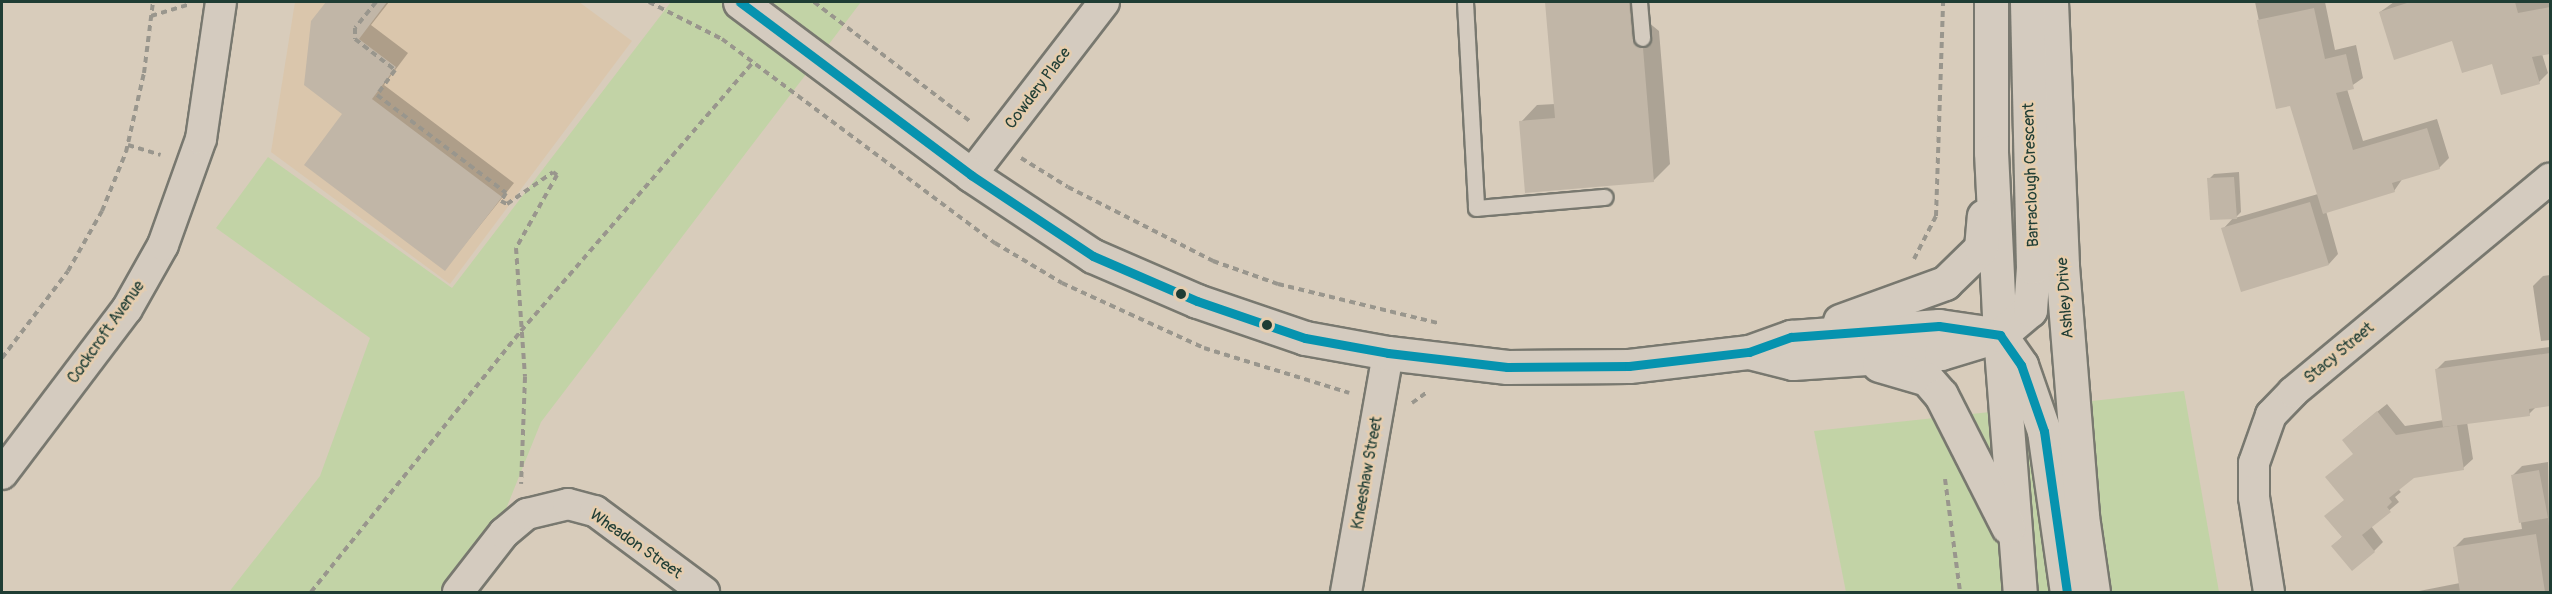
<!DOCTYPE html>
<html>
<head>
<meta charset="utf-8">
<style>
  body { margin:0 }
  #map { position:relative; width:2552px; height:594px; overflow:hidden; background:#d8ccbb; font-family:Pangolin,sans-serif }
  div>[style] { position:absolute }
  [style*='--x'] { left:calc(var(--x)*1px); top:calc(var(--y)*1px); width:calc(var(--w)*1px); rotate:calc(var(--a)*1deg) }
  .built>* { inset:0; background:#dac6ac }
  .green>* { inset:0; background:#c2d3a6 }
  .shadow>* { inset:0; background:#0003 }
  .building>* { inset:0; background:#c1b6a7 }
  .path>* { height:4px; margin-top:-2px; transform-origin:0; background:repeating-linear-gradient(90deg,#99968d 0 6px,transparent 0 10.5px) }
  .roads { filter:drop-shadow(2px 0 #78786f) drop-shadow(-2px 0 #78786f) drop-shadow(0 2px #78786f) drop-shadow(0 -2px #78786f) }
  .lane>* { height:15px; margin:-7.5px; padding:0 7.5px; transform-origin:7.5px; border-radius:7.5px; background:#d4cbbf }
  .street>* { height:30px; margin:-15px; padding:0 15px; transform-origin:15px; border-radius:15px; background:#d4cbbf }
  .secondary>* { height:33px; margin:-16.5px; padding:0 16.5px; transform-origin:16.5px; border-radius:16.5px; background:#d4cbbf }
  .bus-1>* { height:9px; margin:-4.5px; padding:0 4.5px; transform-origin:4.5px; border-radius:4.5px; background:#0693af }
  .dots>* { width:16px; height:16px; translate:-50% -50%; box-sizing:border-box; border:3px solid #e5cdae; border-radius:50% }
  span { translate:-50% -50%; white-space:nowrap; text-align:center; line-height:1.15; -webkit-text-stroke:5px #e5cdae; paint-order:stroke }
  .street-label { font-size:16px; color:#1f3d34 }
  .frame { position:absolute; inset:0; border:3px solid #1f3d34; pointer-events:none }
</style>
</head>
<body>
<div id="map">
  <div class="built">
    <i style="clip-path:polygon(295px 2px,579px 2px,632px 41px,450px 284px,271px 152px)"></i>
  </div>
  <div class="green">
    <i style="clip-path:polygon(671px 2px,861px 2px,541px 422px,506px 509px,447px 592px,229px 592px,320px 476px,370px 338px,216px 228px,268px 157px,452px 288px)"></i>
    <i style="clip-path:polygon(2184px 391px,2219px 592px,1846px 592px,1814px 431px)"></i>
  </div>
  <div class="shadow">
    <i style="clip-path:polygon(328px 2px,389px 2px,371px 25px,408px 53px,384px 85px,514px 183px,445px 269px,344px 113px,313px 21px)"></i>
    <i style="clip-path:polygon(1546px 2px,1647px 2px,1648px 22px,1659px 31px,1670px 164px,1653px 181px,1521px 122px,1537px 105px,1555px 104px)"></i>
    <i style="clip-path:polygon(2255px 2px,2325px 2px,2335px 50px,2356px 45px,2363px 78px,2347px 89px,2363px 141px,2437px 119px,2449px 158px,2439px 168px,2403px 178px,2394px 191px,2326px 211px,2338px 254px,2329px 264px,2223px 229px,2234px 217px,2209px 179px,2214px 174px,2239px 172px,2241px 212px,2235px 218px,2318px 194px,2291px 104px,2277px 107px)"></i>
    <i style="clip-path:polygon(2394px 2px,2550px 2px,2550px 52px,2542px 54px,2548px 73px,2539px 82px,2453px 39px,2380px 12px)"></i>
    <i style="clip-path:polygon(2550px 275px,2550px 340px,2541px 341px,2533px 286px,2543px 276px)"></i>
    <i style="clip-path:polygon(2550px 347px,2550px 404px,2537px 406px,2529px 414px,2467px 422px,2473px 459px,2463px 468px,2413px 476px,2398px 489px,2401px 492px,2395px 497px,2399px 502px,2371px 526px,2383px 542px,2374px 551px,2333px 546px,2343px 536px,2354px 453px,2353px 431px,2387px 404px,2405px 426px,2444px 420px,2437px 369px,2445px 361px)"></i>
    <i style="clip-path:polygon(2548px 462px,2550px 592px,2414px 592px,2460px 583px,2454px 548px,2464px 538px,2522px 529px,2513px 475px,2522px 466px)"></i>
  </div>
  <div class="building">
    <i style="clip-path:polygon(326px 2px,387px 2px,359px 39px,396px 67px,372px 99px,502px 197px,445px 271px,304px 165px,342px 114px,304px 85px,311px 21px)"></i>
    <i style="clip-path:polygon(1545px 2px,1629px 2px,1632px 39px,1643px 48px,1654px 182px,1525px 193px,1519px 121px,1555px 118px)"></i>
    <i style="clip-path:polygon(2410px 2px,2515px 2px,2518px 13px,2550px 7px,2550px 54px,2532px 57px,2540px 84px,2501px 95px,2492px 64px,2462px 73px,2452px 41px,2394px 60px,2379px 12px)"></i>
    <i style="clip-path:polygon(2314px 8px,2325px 59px,2346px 54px,2354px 89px,2336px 93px,2353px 150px,2427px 128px,2440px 169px,2392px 183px,2395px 192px,2323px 214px,2290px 106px,2276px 109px,2257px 20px)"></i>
    <i style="clip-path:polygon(2234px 177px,2237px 219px,2210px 220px,2207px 178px)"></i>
    <i style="clip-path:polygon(2310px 202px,2329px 265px,2241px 292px,2221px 228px)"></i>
    <i style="clip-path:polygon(2550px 353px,2550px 406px,2529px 409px,2530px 416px,2443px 427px,2435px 369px)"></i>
    <i style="clip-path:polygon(2377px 411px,2396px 435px,2457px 425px,2464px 470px,2414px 478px,2389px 498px,2392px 502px,2387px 507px,2391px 512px,2362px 535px,2375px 552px,2352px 571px,2331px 546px,2342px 537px,2324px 516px,2344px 500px,2325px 477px,2353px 454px,2342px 440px)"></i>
    <i style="clip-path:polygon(2539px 470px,2548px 518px,2519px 523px,2511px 475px)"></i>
    <i style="clip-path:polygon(2536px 534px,2545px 592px,2460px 592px,2453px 547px)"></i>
  </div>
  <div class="path">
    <i style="--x:376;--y:2;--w:33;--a:129"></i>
    <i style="--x:355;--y:28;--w:11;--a:90"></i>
    <i style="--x:355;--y:39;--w:51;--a:37.8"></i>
    <i style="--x:395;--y:70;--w:31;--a:126"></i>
    <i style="--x:377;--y:95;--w:162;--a:37.2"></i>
    <i style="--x:506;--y:193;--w:9;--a:122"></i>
    <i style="--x:501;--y:201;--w:7;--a:27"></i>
    <i style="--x:507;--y:204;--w:56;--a:-34.8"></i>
    <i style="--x:553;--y:172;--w:5;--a:37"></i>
    <i style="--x:557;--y:175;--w:84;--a:119.3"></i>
    <i style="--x:516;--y:248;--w:129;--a:86"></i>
    <i style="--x:525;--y:377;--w:107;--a:92.1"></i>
    <i style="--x:649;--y:2;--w:82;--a:26.9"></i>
    <i style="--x:722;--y:39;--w:341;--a:36.8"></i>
    <i style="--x:995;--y:243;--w:78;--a:30.8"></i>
    <i style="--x:1062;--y:283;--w:156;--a:24.6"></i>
    <i style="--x:1204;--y:348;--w:152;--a:17.2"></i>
    <i style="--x:814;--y:2;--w:198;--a:37.4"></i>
    <i style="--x:151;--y:16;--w:39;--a:-17"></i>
    <i style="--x:128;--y:145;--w:34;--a:17"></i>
    <i style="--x:1021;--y:158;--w:55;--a:31.7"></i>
    <i style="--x:1068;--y:187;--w:163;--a:27"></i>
    <i style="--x:1213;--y:261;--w:69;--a:19.5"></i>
    <i style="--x:1278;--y:284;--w:165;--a:13.7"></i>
    <i style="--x:1914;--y:259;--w:48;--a:-62.9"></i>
    <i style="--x:1936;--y:216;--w:214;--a:-88.1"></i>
    <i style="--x:2;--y:358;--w:109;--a:-52.8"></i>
    <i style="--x:68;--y:271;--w:69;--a:-60.5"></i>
    <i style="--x:102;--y:211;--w:64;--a:-67.9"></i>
    <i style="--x:126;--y:152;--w:81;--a:-77.2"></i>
    <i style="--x:144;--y:73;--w:72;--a:-82.8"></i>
    <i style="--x:1412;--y:403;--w:19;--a:-36"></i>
    <i style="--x:1945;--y:479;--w:114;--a:82.4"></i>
    <i style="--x:311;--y:592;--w:335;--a:-51.2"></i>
    <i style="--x:521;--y:331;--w:357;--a:-49.2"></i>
  </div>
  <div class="roads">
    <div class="lane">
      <i style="--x:1465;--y:2;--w:206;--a:86.9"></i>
      <i style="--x:1476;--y:208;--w:129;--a:-4.9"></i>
      <i style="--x:1639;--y:2;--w:36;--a:85"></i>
    </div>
    <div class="street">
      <i style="--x:971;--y:175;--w:218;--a:-52.4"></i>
      <i style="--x:2;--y:474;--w:207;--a:-52.9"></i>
      <i style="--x:127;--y:309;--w:73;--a:-60.6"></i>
      <i style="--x:163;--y:245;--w:113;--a:-70.3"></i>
      <i style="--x:201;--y:139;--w:138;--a:-81.7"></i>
      <i style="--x:458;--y:592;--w:75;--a:-52.1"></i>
      <i style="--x:504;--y:533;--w:30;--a:-40"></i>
      <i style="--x:527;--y:514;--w:42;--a:-13.7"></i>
      <i style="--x:568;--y:504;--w:28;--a:15"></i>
      <i style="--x:595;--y:511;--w:136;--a:36.6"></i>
      <i style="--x:1346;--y:592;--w:243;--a:-80"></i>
      <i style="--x:2269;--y:592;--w:96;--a:-99"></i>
      <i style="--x:2254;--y:497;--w:34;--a:-90"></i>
      <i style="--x:2254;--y:463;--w:51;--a:-70.5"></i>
      <i style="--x:2271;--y:415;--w:32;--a:-46"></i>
      <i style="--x:2293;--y:392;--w:334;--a:-39.7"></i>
    </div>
    <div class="secondary">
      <i style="--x:740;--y:2;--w:289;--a:36.8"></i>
      <i style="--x:971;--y:175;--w:146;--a:33.6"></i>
      <i style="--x:1093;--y:256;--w:113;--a:23.4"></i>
      <i style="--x:1197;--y:301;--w:114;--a:18.9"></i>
      <i style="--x:1305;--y:338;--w:84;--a:10.2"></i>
      <i style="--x:1388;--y:353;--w:120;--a:6.7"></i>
      <i style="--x:1507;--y:367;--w:122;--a:-0.5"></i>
      <i style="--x:1629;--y:366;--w:121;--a:-6.7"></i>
      <i style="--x:1749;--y:352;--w:45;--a:-19.7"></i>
      <i style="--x:1791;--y:337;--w:148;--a:-4.3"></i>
      <i style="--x:1939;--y:326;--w:62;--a:8.4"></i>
      <i style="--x:2000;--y:335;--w:37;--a:55"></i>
      <i style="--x:2021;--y:365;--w:70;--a:70.8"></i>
      <i style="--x:2044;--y:431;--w:163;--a:81.9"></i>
      <i style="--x:1991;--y:2;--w:150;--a:90"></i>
      <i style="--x:1991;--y:152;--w:183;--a:87.2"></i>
      <i style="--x:2000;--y:335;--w:258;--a:85.6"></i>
      <i style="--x:2051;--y:2;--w:264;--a:87.6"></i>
      <i style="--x:2062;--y:266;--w:251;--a:85.4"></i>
      <i style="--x:2082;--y:516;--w:77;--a:81.8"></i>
      <i style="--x:1840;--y:321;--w:112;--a:-19.9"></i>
      <i style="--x:1945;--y:283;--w:50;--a:-44.2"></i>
      <i style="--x:1981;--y:248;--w:32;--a:-85"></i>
      <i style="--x:1749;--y:352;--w:45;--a:14"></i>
      <i style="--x:1793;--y:363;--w:148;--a:-3.9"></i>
      <i style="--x:1941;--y:353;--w:62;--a:-17"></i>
      <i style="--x:2000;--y:335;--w:39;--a:-40"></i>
      <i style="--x:2030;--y:310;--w:43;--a:-86"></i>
      <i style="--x:2033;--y:267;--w:265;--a:-91.3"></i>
      <i style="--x:1879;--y:365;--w:50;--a:16.3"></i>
      <i style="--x:1927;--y:379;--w:21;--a:49"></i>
      <i style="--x:1941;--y:395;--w:148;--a:63.1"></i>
    </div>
  </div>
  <div class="bus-1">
    <i style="--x:740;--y:2;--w:289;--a:36.8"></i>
    <i style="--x:971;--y:175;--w:146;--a:33.6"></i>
    <i style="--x:1093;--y:256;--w:113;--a:23.4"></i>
    <i style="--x:1197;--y:301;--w:114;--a:18.9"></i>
    <i style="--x:1305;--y:338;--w:84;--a:10.2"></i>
    <i style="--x:1388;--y:353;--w:120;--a:6.7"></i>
    <i style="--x:1507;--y:367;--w:122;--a:-0.5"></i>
    <i style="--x:1629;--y:366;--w:121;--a:-6.7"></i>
    <i style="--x:1749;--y:352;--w:45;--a:-19.7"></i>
    <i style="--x:1791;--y:337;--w:148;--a:-4.3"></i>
    <i style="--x:1939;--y:326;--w:62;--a:8.4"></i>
    <i style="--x:2000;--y:335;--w:37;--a:55"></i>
    <i style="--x:2021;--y:365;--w:70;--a:70.8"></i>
    <i style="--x:2044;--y:431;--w:163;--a:81.9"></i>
  </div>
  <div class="dots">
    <i style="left:1181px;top:294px;background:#1f3d34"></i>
    <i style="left:1267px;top:325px;background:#1f3d34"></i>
  </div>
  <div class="street-label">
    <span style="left:1038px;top:88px;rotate:-53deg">Cowdery Place</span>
    <span style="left:2031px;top:175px;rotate:-92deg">Barraclough Crescent</span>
    <span style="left:2065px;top:298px;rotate:-94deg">Ashley Drive</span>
    <span style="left:106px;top:332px;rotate:-55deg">Cockcroft Avenue</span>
    <span style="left:2339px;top:353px;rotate:-40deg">Stacy Street</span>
    <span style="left:1367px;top:473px;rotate:-80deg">Kneeshaw Street</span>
    <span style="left:636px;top:544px;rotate:35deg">Wheadon Street</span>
  </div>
  <div class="frame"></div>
</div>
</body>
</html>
